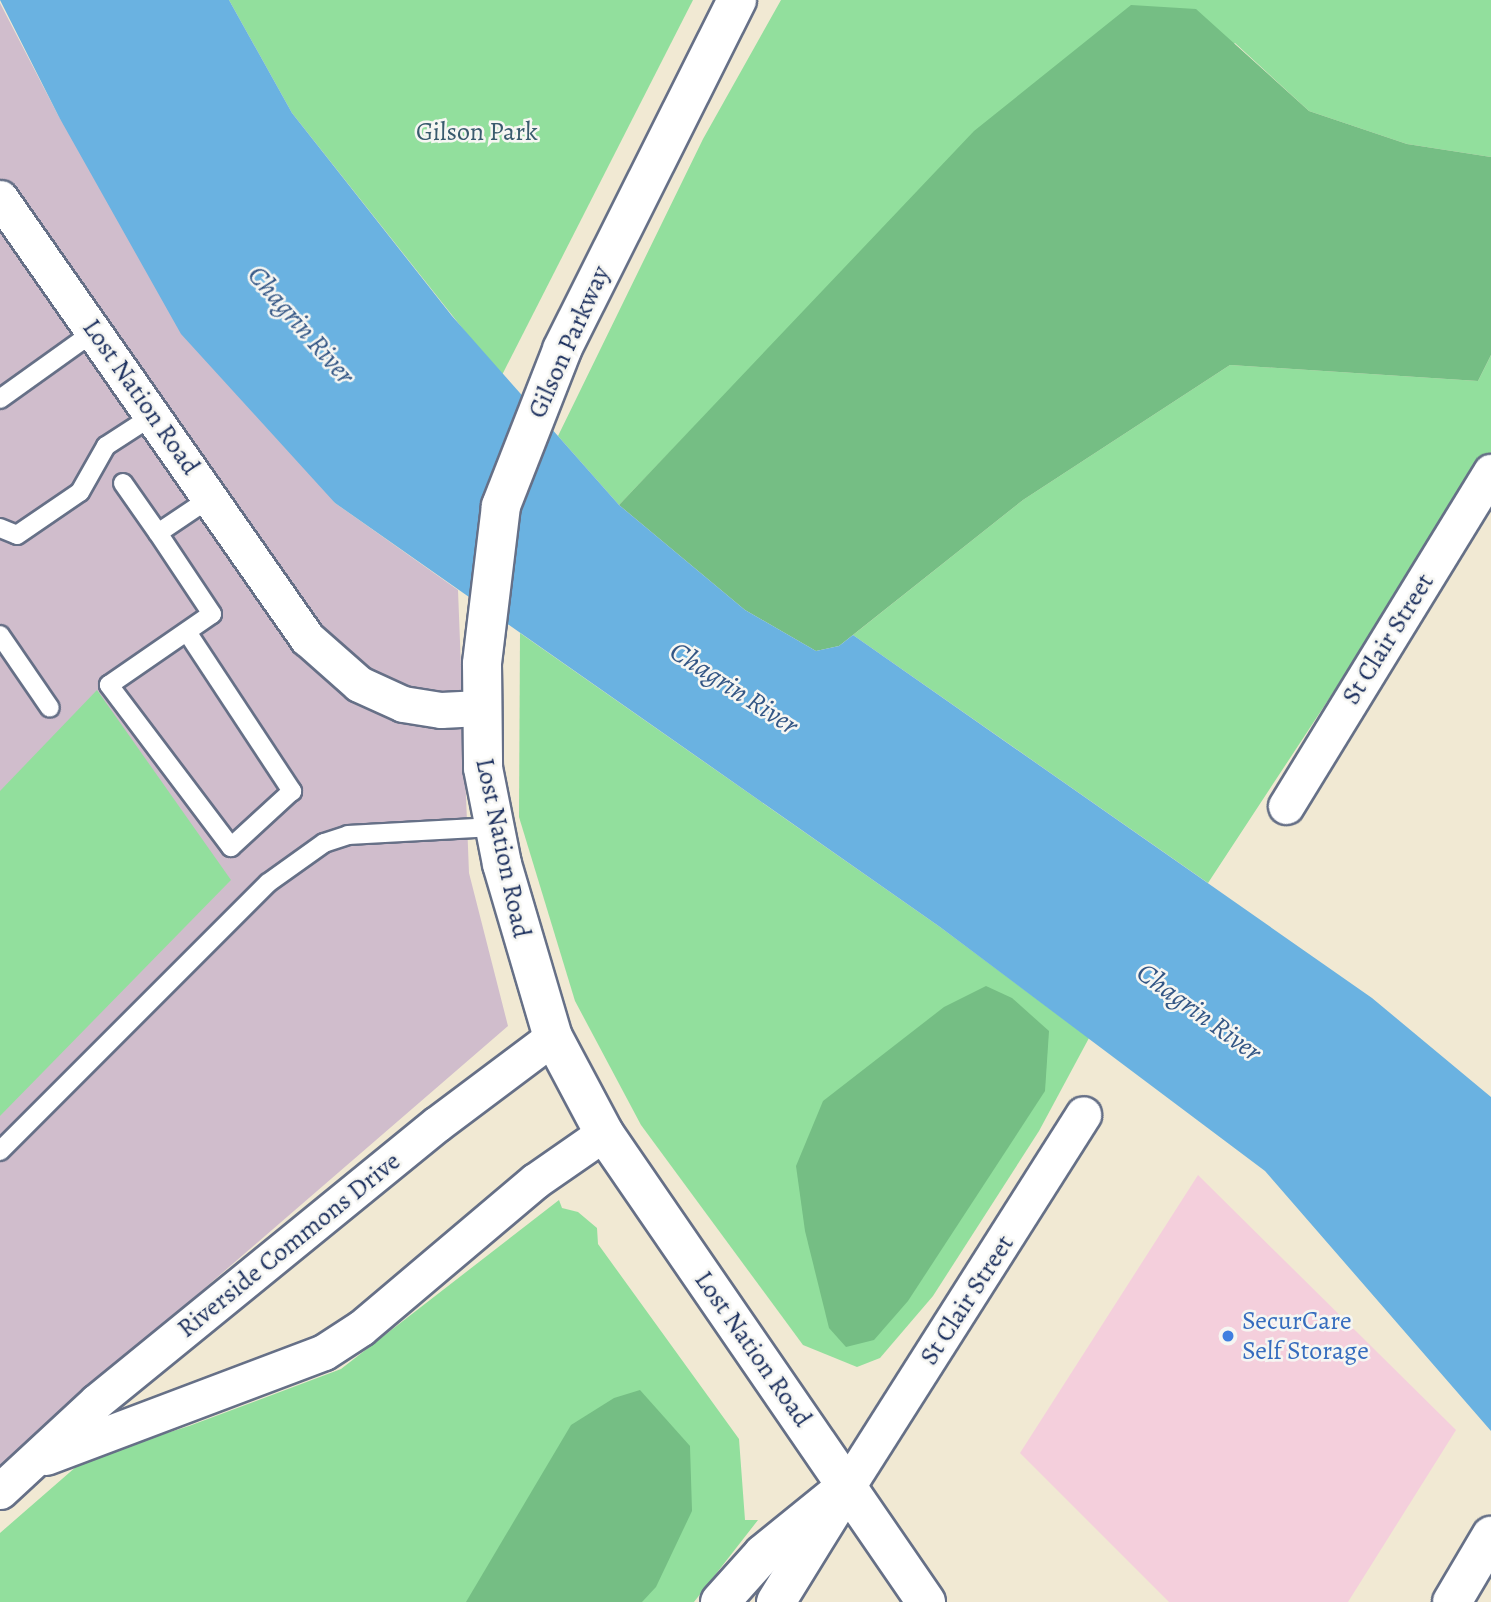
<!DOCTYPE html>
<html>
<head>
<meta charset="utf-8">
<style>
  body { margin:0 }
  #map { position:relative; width:1491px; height:1602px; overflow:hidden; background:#f1e9d3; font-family:Alegreya,serif }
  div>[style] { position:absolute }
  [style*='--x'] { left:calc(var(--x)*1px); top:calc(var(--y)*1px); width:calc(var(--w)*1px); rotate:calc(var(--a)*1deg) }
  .built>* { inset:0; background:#f4cfdc }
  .industrial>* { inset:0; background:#d0bdcc }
  .green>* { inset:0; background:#92df9d }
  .forest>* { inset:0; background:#75be84 }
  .water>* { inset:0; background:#6ab2e1 }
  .roads { filter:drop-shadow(2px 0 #667087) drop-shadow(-2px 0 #667087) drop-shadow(0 2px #667087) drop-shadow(0 -2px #667087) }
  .service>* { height:18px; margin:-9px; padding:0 9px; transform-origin:9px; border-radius:9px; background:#fff }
  .minor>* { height:35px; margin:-17.5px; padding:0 17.5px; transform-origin:17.5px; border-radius:17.5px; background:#fff }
  .tertiary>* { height:38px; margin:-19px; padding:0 19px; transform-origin:19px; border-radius:19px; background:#fff }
  .motorway>* { height:38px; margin:-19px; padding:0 19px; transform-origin:19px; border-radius:19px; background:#fff }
  .dots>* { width:19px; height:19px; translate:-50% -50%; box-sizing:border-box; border:4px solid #f6f6f2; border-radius:50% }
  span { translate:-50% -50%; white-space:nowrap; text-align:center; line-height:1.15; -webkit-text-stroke:5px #f6f6f2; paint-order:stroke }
  .park-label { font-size:26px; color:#395b6e }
  .street-label { font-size:26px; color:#1b2f5e }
  .shop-label { font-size:26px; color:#366cbe }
  .left { translate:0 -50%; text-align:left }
  .water-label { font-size:28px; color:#335685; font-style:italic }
</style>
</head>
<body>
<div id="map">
  <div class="built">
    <i style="clip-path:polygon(1198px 1175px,1456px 1430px,1348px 1602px,1169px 1602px,1020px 1453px)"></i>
  </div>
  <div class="industrial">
    <i style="clip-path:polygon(0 3px,59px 117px,335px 503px,458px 590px,469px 873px,508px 1026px,0 1465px)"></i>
  </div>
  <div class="green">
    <i style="clip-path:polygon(229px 0,693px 0,501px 377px,292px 113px)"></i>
    <i style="clip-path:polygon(781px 0,1491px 0,1491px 157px,1407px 144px,1309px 111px,1235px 43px,737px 382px,619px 505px,558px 436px,703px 139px)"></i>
    <i style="clip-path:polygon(1491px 355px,1491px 452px,1208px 883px,853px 635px,1023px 500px,1230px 365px,1478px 381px)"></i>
    <i style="clip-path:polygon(520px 633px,940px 927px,1089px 1038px,1039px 1131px,933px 1296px,880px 1358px,857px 1367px,803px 1345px,641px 1125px,575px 1001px,519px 817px)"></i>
    <i style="clip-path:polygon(97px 690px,231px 880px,0 1116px,0 791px)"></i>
    <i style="clip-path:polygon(559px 1200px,562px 1208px,578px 1212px,597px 1228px,598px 1244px,739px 1439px,745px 1520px,758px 1520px,694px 1602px,0 1602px,0 1533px,85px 1459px,189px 1426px,341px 1369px)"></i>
  </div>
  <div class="forest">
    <i style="clip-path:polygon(1131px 5px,1196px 9px,1309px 111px,1407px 144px,1491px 157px,1491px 355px,1478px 381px,1230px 365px,1023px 500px,839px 646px,816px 651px,745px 610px,619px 505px,974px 131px)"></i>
    <i style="clip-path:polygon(986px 986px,1012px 998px,1049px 1031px,1045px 1091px,908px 1301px,874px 1340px,846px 1347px,829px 1328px,805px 1231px,796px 1166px,823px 1101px,944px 1007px)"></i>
    <i style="clip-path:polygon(640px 1390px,690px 1446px,692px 1511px,656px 1587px,642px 1602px,466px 1602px,571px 1425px,614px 1398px)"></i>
  </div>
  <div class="water">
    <i style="clip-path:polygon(0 0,229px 0,292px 113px,452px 316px,619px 505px,745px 610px,816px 651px,839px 646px,853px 635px,1372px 998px,1491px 1097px,1491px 1431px,1265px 1171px,940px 927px,335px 503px,181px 334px,59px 117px)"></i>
  </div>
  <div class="roads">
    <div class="service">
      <i style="--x:0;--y:399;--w:117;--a:-35.6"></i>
      <i style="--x:123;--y:483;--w:61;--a:55"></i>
      <i style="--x:0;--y:528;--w:18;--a:22"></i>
      <i style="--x:17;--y:535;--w:76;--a:-34.3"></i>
      <i style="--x:80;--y:492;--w:53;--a:-60.5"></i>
      <i style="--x:106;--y:446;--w:57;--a:-32.9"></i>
      <i style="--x:187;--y:632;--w:191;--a:56.6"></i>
      <i style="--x:292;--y:791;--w:83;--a:137.4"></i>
      <i style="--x:231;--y:847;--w:203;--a:-127"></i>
      <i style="--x:109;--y:685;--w:125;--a:-34.6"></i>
      <i style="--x:212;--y:614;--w:97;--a:-123.7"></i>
      <i style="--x:158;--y:533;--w:63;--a:-33.9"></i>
      <i style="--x:0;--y:635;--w:88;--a:55.6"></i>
      <i style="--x:0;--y:1151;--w:379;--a:-45"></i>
      <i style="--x:268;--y:883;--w:69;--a:-35.5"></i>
      <i style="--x:324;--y:843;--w:25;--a:-18"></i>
      <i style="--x:348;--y:835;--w:146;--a:-3.1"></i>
    </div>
    <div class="minor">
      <i style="--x:0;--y:198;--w:537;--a:55.1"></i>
      <i style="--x:307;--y:638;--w:69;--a:41.5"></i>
      <i style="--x:359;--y:684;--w:48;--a:24.4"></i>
      <i style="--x:403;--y:704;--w:38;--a:9"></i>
      <i style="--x:441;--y:710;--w:39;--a:-3"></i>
      <i style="--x:1286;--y:806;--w:392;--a:-58.5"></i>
      <i style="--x:46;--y:1457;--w:297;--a:-20.7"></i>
      <i style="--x:324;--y:1352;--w:44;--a:-33"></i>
      <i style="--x:361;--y:1328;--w:228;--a:-40.2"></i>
      <i style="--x:535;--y:1181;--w:84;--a:-34.8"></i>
      <i style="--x:848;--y:1485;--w:439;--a:-57.6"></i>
      <i style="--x:0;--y:1491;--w:131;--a:-42.8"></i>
      <i style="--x:96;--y:1402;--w:440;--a:-39.2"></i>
      <i style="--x:437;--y:1124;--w:145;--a:-36.9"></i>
    </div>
    <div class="tertiary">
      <i style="--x:737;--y:0;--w:391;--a:116.6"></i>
      <i style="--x:562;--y:350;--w:168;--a:111.4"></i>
      <i style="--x:501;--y:506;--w:159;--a:96.9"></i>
      <i style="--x:482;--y:664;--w:104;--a:89.4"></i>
      <i style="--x:483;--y:768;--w:98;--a:78.8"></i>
      <i style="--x:502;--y:864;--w:180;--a:73.6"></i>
      <i style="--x:553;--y:1037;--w:109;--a:62"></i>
      <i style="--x:604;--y:1133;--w:569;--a:55.53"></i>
    </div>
    <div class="motorway">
      <i style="--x:720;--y:1602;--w:64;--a:-48.1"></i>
      <i style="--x:763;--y:1554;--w:109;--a:-39.1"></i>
      <i style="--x:776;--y:1602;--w:110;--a:-58.3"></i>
      <i style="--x:1452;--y:1602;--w:77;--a:-59.4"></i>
    </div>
  </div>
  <div class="dots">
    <i style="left:1228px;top:1336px;background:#3f7fe0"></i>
  </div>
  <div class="park-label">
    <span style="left:477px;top:132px">Gilson Park</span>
  </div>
  <div class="street-label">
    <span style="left:569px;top:342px;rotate:-66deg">Gilson Parkway</span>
    <span style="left:141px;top:397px;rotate:55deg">Lost Nation Road</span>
    <span style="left:1388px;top:639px;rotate:-58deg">St Clair Street</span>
    <span style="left:503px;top:848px;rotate:78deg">Lost Nation Road</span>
    <span style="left:289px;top:1245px;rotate:-39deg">Riverside Commons Drive</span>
    <span style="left:967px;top:1300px;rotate:-57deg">St Clair Street</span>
    <span style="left:753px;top:1349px;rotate:55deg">Lost Nation Road</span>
  </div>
  <div class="shop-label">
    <span class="left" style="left:1242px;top:1336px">SecurCare<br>Self Storage</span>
  </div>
  <div class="water-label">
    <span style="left:301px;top:325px;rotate:49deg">Chagrin River</span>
    <span style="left:734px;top:688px;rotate:33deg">Chagrin River</span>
    <span style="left:1199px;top:1012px;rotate:36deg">Chagrin River</span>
  </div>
</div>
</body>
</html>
